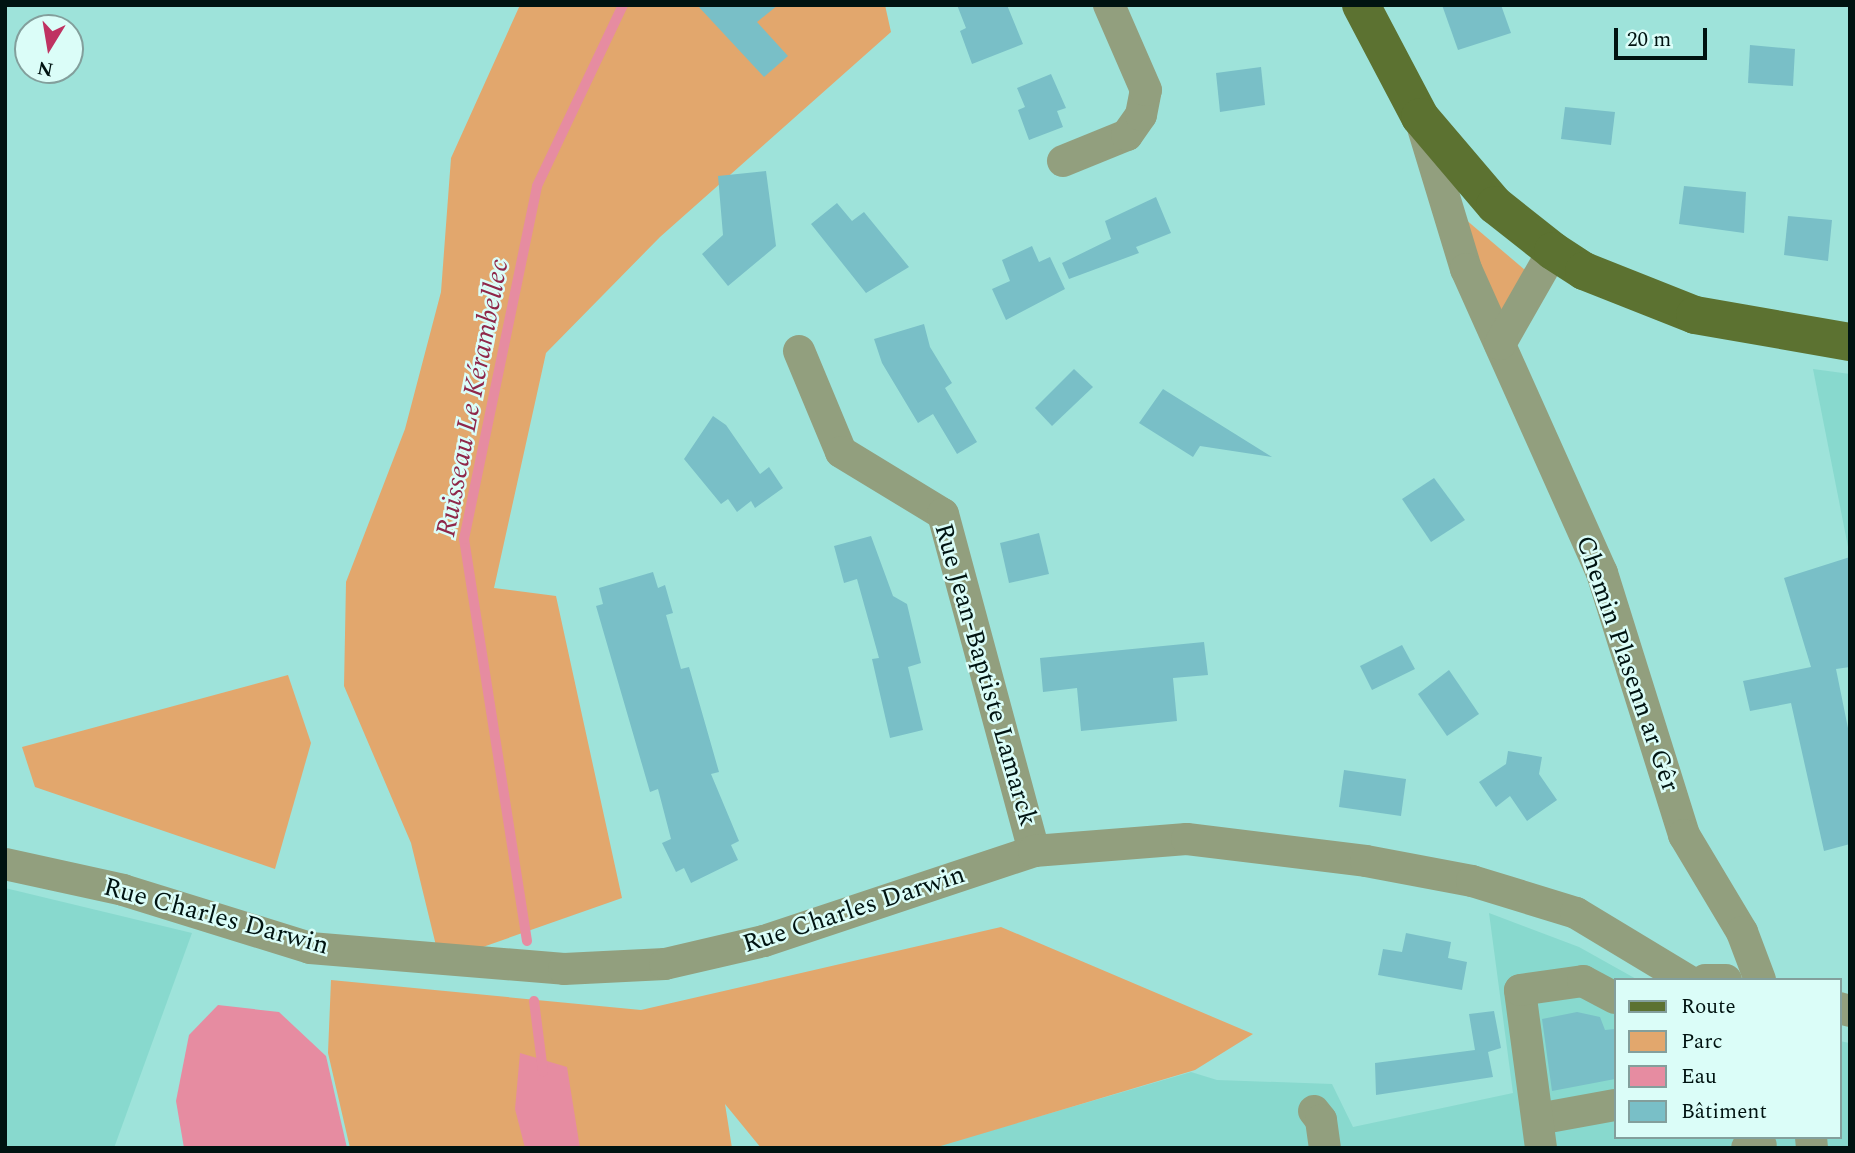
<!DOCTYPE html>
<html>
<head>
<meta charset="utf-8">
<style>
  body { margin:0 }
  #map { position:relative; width:1855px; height:1153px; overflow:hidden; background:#9ee3da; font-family:Spectral,serif }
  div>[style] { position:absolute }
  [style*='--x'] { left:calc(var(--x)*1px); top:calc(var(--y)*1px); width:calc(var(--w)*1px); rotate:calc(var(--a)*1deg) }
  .built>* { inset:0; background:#88d9ce }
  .green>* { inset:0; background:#e2a76d }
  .water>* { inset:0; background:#e68ca1 }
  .stream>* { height:10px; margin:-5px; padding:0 5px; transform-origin:5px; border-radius:5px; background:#e68ca1 }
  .building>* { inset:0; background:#79bfc7 }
  .minor>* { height:32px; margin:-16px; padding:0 16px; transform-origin:16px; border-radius:16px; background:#929f7e }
  .major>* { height:38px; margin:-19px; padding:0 19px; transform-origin:19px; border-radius:19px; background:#5c7231 }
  span { translate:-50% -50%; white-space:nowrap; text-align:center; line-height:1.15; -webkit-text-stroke:5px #dbfdf8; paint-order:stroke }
  .street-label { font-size:26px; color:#001311 }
  .water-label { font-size:28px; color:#8f2749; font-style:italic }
  .frame { position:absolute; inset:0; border:7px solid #001311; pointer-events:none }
  .legend { position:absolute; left:1614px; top:978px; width:228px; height:161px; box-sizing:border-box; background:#dbfdf8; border:2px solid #839f9c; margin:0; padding:9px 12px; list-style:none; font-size:21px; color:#001311 }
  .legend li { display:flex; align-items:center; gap:14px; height:35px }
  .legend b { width:35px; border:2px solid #839f9c }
  .north { position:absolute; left:14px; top:14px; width:70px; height:70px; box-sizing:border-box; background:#dbfdf8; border:2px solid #839f9c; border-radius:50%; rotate:191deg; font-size:19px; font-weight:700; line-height:28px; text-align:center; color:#001311 }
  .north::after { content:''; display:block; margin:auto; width:24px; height:32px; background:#bf3262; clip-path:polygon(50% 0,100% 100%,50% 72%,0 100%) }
  .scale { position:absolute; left:1614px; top:28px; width:93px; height:32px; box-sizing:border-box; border:4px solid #001311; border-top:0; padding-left:9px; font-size:21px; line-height:24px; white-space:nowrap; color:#001311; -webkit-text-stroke:5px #dbfdf8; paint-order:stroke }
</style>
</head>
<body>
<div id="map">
  <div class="built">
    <i style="clip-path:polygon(1813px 369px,1850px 374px,1850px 557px)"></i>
    <i style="clip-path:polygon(5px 888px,192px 933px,114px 1148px,5px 1148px)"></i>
    <i style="clip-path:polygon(1489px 913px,1579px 947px,1638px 980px,1615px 980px,1615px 1137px,1839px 1137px,1839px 1041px,1850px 1043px,1850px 1148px,931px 1148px,1191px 1072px,1217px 1080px,1332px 1084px,1353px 1127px,1513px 1093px)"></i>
  </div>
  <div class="green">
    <i style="clip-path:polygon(520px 5px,885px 5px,891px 32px,660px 237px,546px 353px,494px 588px,556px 596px,622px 898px,440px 962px,411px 843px,344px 686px,346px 582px,405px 429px,441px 292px,451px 158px)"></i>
    <i style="clip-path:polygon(1458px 213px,1525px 270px,1501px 319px)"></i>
    <i style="clip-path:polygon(288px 675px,311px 743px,275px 869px,35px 787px,22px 747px)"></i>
    <i style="clip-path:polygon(1001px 927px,1253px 1034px,1195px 1070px,934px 1148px,761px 1148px,725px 1104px,732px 1148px,350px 1148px,328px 1053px,331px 980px,641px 1010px)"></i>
  </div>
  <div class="water">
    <i style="clip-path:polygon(218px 1005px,279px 1012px,326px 1056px,347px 1148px,184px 1148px,176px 1101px,189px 1035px)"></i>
    <i style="clip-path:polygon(520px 1053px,567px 1067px,580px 1148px,525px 1148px,515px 1109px)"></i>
  </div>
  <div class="stream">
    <i style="--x:527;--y:941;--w:407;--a:-98.9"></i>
    <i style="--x:464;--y:539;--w:360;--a:-78.3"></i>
    <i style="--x:537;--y:186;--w:200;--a:-64.6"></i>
    <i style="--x:534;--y:1001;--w:71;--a:82.7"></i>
  </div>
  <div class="building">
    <i style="clip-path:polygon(697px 5px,778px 5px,757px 22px,788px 56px,764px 77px)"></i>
    <i style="clip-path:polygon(957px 5px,1007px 5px,1023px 44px,972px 64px,960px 31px,966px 28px)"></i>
    <i style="clip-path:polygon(1442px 5px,1501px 5px,1511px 33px,1458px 50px)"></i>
    <i style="clip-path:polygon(1750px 45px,1795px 49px,1793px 86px,1748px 83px)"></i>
    <i style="clip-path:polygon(1261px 67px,1265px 105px,1220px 112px,1216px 73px)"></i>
    <i style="clip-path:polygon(1051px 74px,1066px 108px,1057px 111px,1063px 127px,1029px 140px,1018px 110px,1025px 107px,1017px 88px)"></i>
    <i style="clip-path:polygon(1565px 107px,1615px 112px,1611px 145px,1561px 139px)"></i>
    <i style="clip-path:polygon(766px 171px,776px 246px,728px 286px,702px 254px,723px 235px,718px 176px)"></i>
    <i style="clip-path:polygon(1684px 186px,1746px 192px,1744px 233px,1679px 224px)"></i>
    <i style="clip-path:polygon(1156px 197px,1171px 233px,1136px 247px,1139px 253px,1069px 279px,1062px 263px,1111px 239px,1105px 221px)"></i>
    <i style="clip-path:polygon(837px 203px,852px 221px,864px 212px,909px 267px,866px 293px,811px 224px)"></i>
    <i style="clip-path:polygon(1788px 216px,1832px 220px,1828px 261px,1784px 255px)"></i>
    <i style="clip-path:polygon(1032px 246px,1039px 262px,1050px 257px,1065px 289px,1006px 320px,992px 289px,1010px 281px,1002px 260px)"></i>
    <i style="clip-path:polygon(924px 324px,930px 347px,952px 383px,945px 388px,977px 442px,957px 454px,933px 414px,918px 423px,882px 363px,874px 339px)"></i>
    <i style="clip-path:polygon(1074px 369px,1093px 387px,1052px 426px,1035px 408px)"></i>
    <i style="clip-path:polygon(1163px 389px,1272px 457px,1200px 446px,1193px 457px,1139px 423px)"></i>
    <i style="clip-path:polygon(713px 416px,726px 425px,760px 474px,769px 467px,783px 488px,755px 508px,751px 501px,737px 512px,728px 499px,721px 504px,684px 459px)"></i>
    <i style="clip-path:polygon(1434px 478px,1465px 520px,1431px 542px,1402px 499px)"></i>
    <i style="clip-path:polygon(1039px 533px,1049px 574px,1009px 583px,1000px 543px)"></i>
    <i style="clip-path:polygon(871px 536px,893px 596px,907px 604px,921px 663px,908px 667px,923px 730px,890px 738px,872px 659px,879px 658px,857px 579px,844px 583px,834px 546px)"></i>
    <i style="clip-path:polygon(1850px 557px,1850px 667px,1836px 669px,1850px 738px,1850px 844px,1824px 851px,1791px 703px,1750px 711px,1743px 681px,1811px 667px,1784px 578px)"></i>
    <i style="clip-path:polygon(653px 572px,658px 588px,665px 585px,673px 613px,666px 615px,681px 669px,689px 667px,719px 772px,711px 774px,739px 841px,731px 845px,738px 860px,691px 883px,684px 868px,676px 872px,662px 843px,671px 839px,658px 789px,650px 792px,596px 606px,603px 604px,599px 588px)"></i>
    <i style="clip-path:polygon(1204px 642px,1208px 675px,1173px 678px,1177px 721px,1081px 731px,1077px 688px,1043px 692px,1040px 658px)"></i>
    <i style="clip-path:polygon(1402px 645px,1415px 669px,1372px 690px,1360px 666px)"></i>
    <i style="clip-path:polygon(1449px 670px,1479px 714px,1447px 736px,1418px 694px)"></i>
    <i style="clip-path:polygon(1508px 751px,1542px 757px,1539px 774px,1557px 800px,1527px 821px,1510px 796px,1496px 807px,1479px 782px,1506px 764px)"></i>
    <i style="clip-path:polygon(1344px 770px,1406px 779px,1401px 816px,1339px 807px)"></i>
    <i style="clip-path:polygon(1406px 933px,1451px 942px,1448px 958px,1467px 962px,1462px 990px,1378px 975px,1383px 949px,1402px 952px)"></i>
    <i style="clip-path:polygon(1494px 1011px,1501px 1048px,1488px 1052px,1493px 1077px,1376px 1095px,1375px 1063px,1475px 1050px,1469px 1014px)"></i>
    <i style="clip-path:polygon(1577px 1012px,1600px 1017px,1605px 1030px,1615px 1029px,1615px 1079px,1552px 1091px,1542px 1019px)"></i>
  </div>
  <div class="minor">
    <i style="--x:1421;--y:121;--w:155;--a:73.1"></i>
    <i style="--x:1466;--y:269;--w:333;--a:65.9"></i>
    <i style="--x:1602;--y:573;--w:275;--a:72.6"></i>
    <i style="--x:1684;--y:835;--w:113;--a:59.1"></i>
    <i style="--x:1742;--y:932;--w:51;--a:69.4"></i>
    <i style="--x:1063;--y:161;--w:69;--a:-22.1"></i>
    <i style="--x:1127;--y:135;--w:24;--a:-55"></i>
    <i style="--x:1141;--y:115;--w:25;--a:-79"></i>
    <i style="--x:1146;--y:90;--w:93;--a:-113.5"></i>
    <i style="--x:1500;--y:344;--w:107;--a:-60.3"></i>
    <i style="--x:799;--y:351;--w:109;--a:67.4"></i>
    <i style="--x:841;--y:452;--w:119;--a:31.3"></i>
    <i style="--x:943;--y:514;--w:349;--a:74.9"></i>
    <i style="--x:5;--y:864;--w:121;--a:12.4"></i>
    <i style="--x:123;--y:890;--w:196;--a:17.2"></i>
    <i style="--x:310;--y:948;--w:255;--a:4.7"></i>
    <i style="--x:564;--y:969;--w:101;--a:-2.8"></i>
    <i style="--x:665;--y:964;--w:102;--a:-13.1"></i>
    <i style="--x:764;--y:941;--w:285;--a:-18.4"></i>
    <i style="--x:1034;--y:851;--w:153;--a:-4.5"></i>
    <i style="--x:1187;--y:839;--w:180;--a:7"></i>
    <i style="--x:1366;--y:861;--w:108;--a:10.7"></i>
    <i style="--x:1472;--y:881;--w:109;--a:17.1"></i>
    <i style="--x:1576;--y:913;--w:130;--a:31.1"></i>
    <i style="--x:1705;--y:980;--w:21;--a:0"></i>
    <i style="--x:1839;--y:1008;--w:11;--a:15"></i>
    <i style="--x:1314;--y:1111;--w:11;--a:52"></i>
    <i style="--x:1321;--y:1120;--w:28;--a:82"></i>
    <i style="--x:1538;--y:1119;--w:78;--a:-10.3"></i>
    <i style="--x:1811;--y:1137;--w:11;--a:85"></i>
    <i style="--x:1541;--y:1148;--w:159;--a:-97.6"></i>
    <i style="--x:1520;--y:990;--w:64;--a:-8.1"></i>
    <i style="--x:1583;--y:981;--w:36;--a:28"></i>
    <i style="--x:1747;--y:1148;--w:14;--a:-12"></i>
  </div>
  <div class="major">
    <i style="--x:1361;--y:5;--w:127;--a:62.2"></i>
    <i style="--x:1420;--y:117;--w:116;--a:49.6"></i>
    <i style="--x:1495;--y:205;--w:74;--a:38.4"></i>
    <i style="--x:1553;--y:251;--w:37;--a:33"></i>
    <i style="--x:1584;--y:271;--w:119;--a:21.6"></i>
    <i style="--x:1695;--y:315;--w:157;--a:9.9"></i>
  </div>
  <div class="street-label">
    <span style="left:1627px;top:664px;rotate:71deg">Chemin Plasenn ar Gêr</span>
    <span style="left:985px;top:675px;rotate:74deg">Rue Jean-Baptiste Lamarck</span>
    <span style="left:854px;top:910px;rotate:-18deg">Rue Charles Darwin</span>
    <span style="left:216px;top:917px;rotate:15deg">Rue Charles Darwin</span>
  </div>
  <div class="water-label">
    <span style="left:473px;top:398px;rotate:-79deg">Ruisseau Le Kérambellec</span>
  </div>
  <div class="frame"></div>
  <ul class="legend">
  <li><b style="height:9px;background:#5c7231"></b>Route</li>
  <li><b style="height:19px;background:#e2a76d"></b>Parc</li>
  <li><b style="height:19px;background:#e68ca1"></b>Eau</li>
  <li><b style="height:19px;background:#79bfc7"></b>Bâtiment</li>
  </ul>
  <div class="north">N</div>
  <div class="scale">20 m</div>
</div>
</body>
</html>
